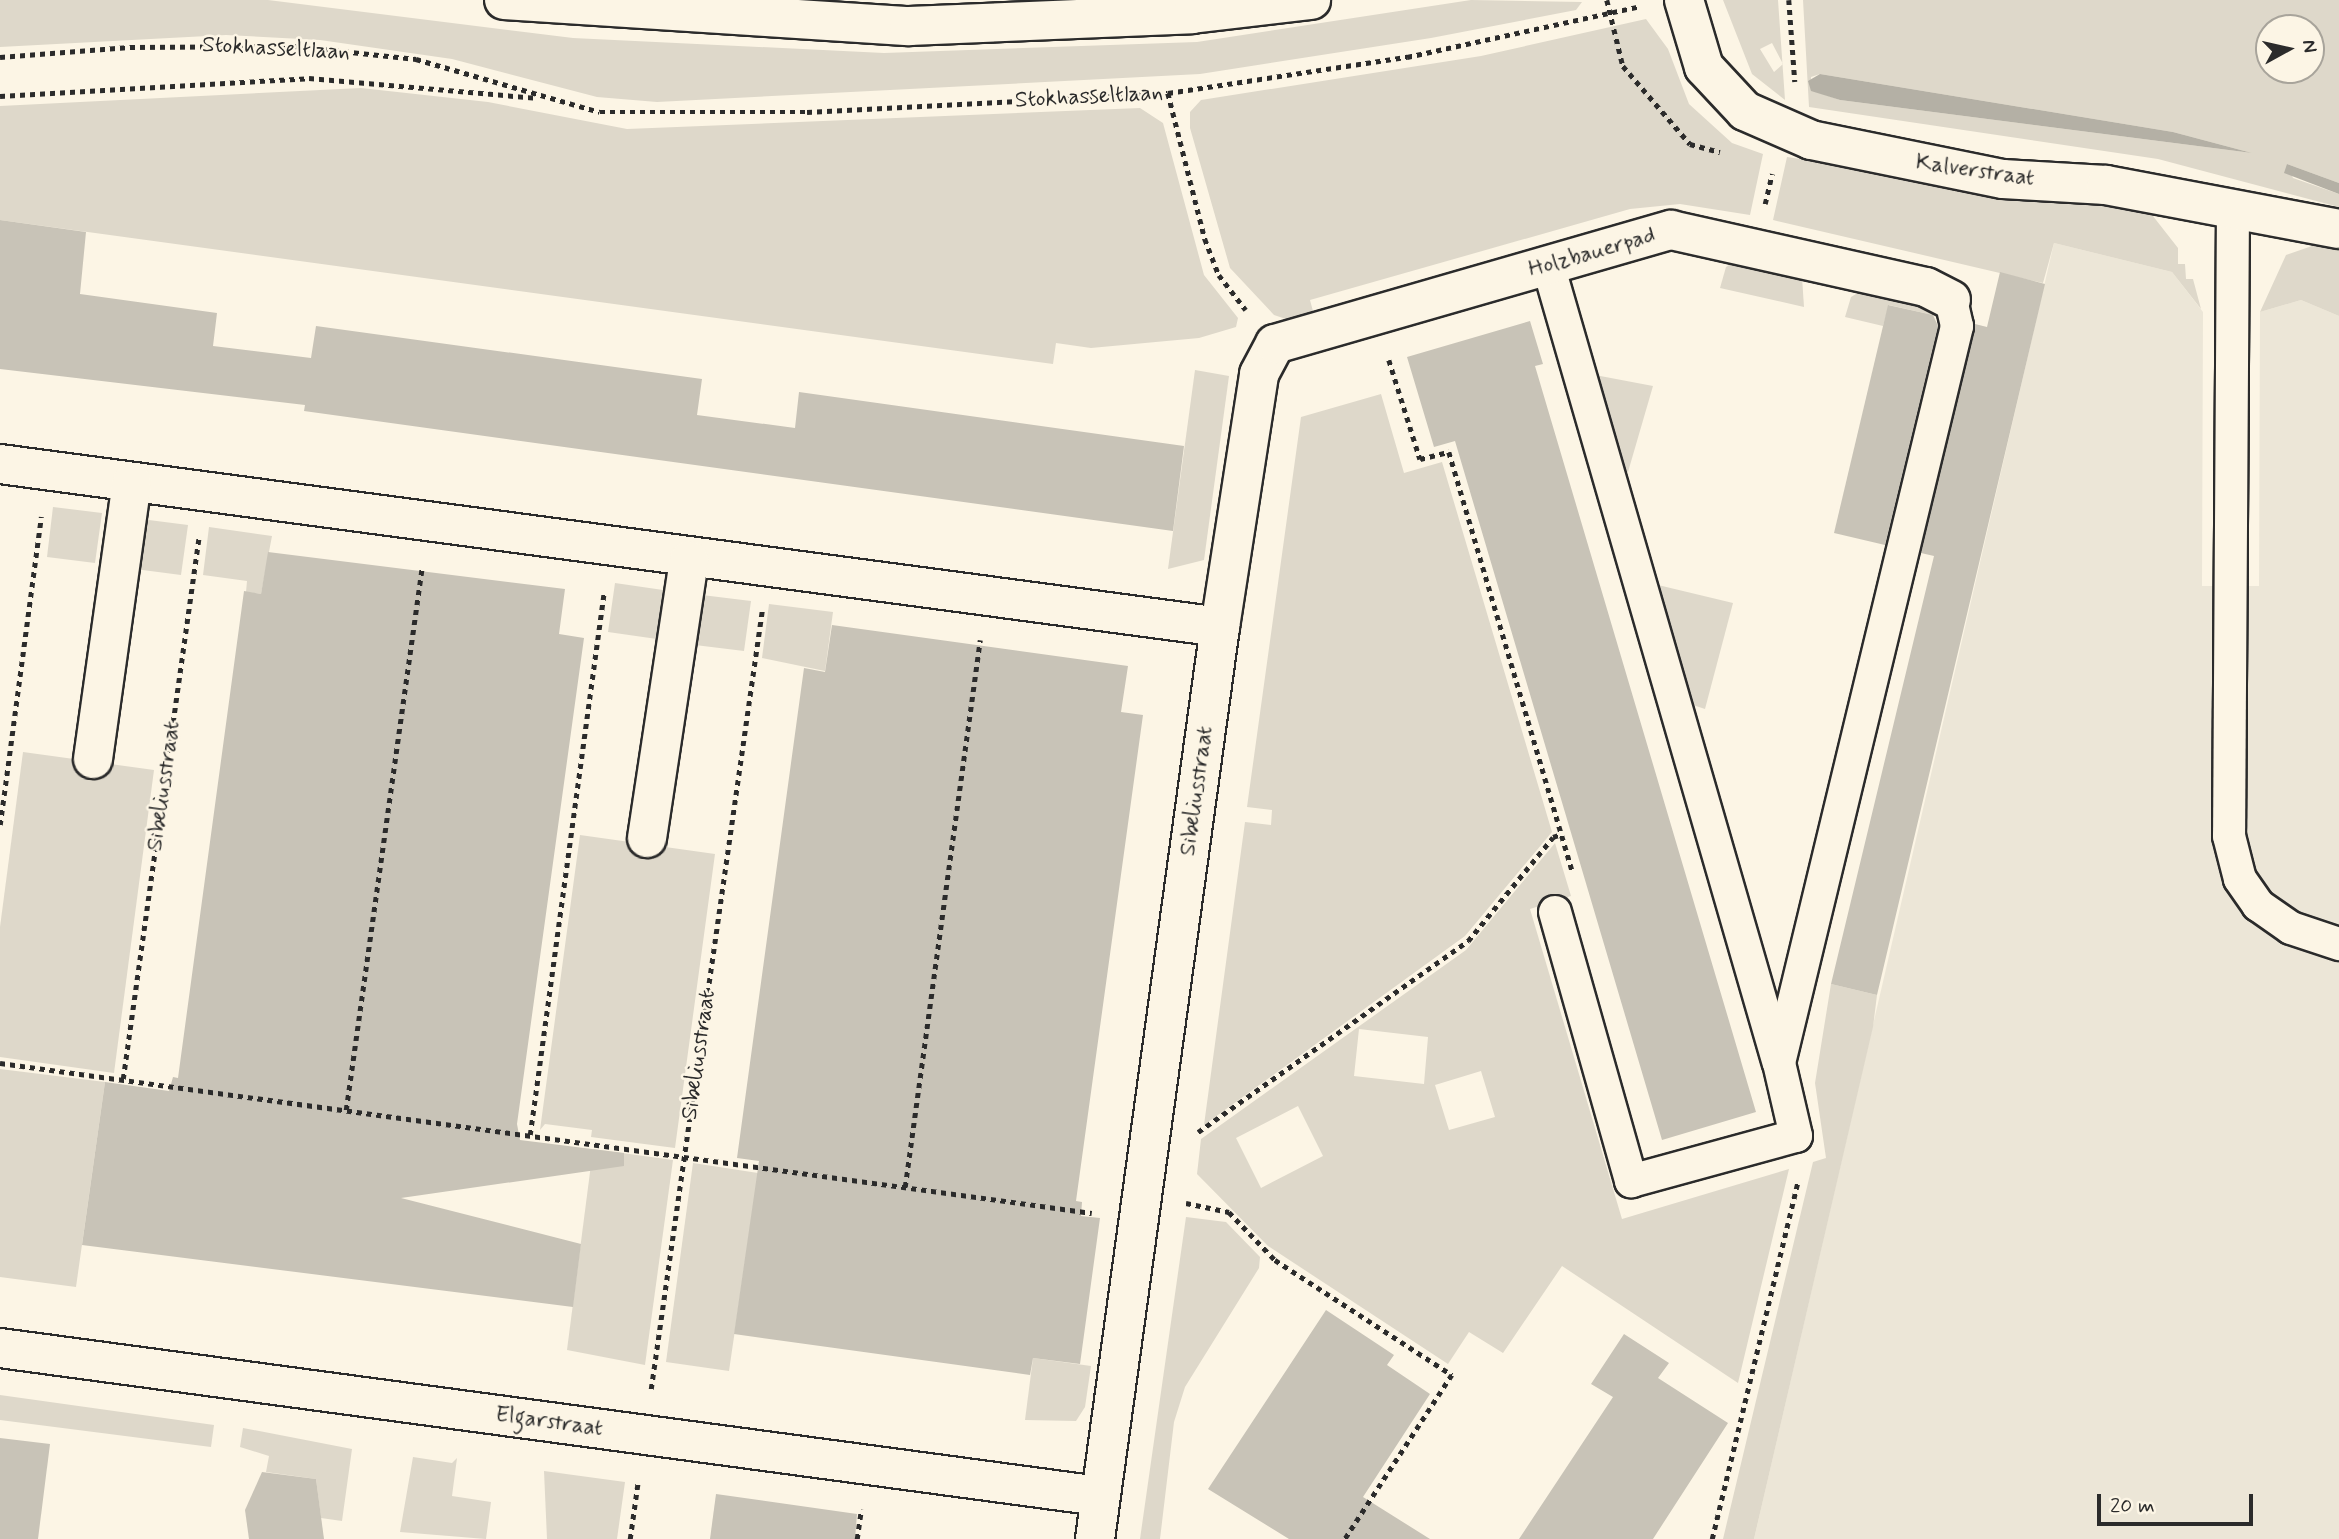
<!DOCTYPE html>
<html>
<head>
<meta charset="utf-8">
<style>
  body { margin:0 }
  #map { position:relative; width:2339px; height:1539px; overflow:hidden; background:#fcf5e5; font-family:Mynerve,sans-serif }
  div>[style] { position:absolute }
  [style*='--x'] { left:calc(var(--x)*1px); top:calc(var(--y)*1px); width:calc(var(--w)*1px); rotate:calc(var(--a)*1deg) }
  .built>* { inset:0; background:#ece6d7 }
  .green>* { inset:0; background:#ded8ca }
  .water>* { inset:0; background:#b4b0a5 }
  .building>* { inset:0; background:#c8c3b7 }
  .path>* { height:4.5px; margin-top:-2.25px; transform-origin:0; background:repeating-linear-gradient(90deg,#2b2b2b 0 5px,transparent 0 10px) }
  .roads { filter:drop-shadow(2px 0 #2b2b2b) drop-shadow(-2px 0 #2b2b2b) drop-shadow(0 2px #2b2b2b) drop-shadow(0 -2px #2b2b2b) }
  .lane>* { height:32px; margin:-16px; padding:0 16px; transform-origin:16px; border-radius:16px; background:#fcf5e5 }
  .street>* { height:38px; margin:-19px; padding:0 19px; transform-origin:19px; border-radius:19px; background:#fcf5e5 }
  .secondary>* { height:38px; margin:-19px; padding:0 19px; transform-origin:19px; border-radius:19px; background:#fcf5e5 }
  span { translate:-50% -50%; white-space:nowrap; text-align:center; line-height:1.15; -webkit-text-stroke:5px #fcf5e5; paint-order:stroke }
  .street-label { font-size:23px; color:#2b2b2b }
  .north { position:absolute; left:2255px; top:14px; width:70px; height:70px; box-sizing:border-box; background:#fcf5e5; border:2px solid #a8a49b; border-radius:50%; rotate:82deg; font-size:19px; font-weight:700; line-height:28px; text-align:center; color:#2b2b2b }
  .north::after { content:''; display:block; margin:auto; width:24px; height:32px; background:#2b2b2b; clip-path:polygon(50% 0,100% 100%,50% 72%,0 100%) }
  .scale { position:absolute; left:2097px; top:1494px; width:156px; height:32px; box-sizing:border-box; border:4px solid #2b2b2b; border-top:0; padding-left:9px; font-size:21px; line-height:24px; white-space:nowrap; color:#2b2b2b; -webkit-text-stroke:5px #fcf5e5; paint-order:stroke }
</style>
</head>
<body>
<div id="map">
  <div class="built">
    <i style="clip-path:polygon(2054px 243px,2172px 272px,2203px 312px,2202px 586px,2259px 586px,2260px 312px,2301px 300px,2339px 316px,2339px 1539px,1754px 1539px)"></i>
  </div>
  <div class="green">
    <i style="clip-path:polygon(0 0,268px 0,573px 38px,884px 53px,1197px 42px,1471px 0,1582px 2px,1576px 10px,1431px 38px,1200px 74px,657px 102px,597px 97px,452px 59px,320px 40px,226px 35px,0 47px)"></i>
    <i style="clip-path:polygon(evenodd,1723px 0,1778px 0,1785px 100px,1752px 74px,1723px 0,1772px 43px,1783px 64px,1774px 72px,1760px 49px,1772px 43px)"></i>
    <i style="clip-path:polygon(evenodd,1803px 0,2339px 0,2339px 183px,2287px 164px,2293px 178px,2339px 194px,2339px 207px,2158px 159px,1809px 107px,1803px 0,2269px 28px,2311px 28px,2311px 70px,2269px 70px,2269px 28px,1803px 0,1820px 74px,2173px 132px,2252px 153px,1840px 100px,1811px 90px,1811px 77px,1820px 74px)"></i>
    <i style="clip-path:polygon(1646px 19px,1668px 49px,1689px 104px,1732px 143px,1763px 154px,1750px 215px,1680px 204px,1630px 209px,1310px 300px,1314px 315px,1292px 321px,1274px 315px,1230px 268px,1190px 128px,1190px 112px,1201px 100px,1481px 56px)"></i>
    <i style="clip-path:polygon(361px 88px,488px 102px,627px 129px,1140px 108px,1163px 123px,1204px 275px,1238px 318px,1236px 327px,1199px 338px,1091px 348px,1056px 343px,1053px 364px,0 220px,0 106px)"></i>
    <i style="clip-path:polygon(1787px 157px,2149px 211px,2178px 248px,2178px 264px,2185px 264px,2186px 279px,2193px 279px,2201px 309px,2172px 272px,2054px 243px,2043px 283px,1773px 220px)"></i>
    <i style="clip-path:polygon(2312px 246px,2339px 248px,2339px 316px,2301px 300px,2260px 312px,2286px 255px)"></i>
    <i style="clip-path:polygon(1736px 261px,1802px 277px,1804px 307px,1720px 288px,1726px 267px)"></i>
    <i style="clip-path:polygon(1861px 291px,1936px 307px,1933px 315px,1889px 305px,1883px 326px,1845px 317px,1851px 297px)"></i>
    <i style="clip-path:polygon(1195px 370px,1229px 376px,1204px 560px,1168px 569px)"></i>
    <i style="clip-path:polygon(1595px 375px,1653px 386px,1628px 472px,1624px 470px)"></i>
    <i style="clip-path:polygon(1381px 394px,1404px 473px,1442px 462px,1552px 832px,1465px 936px,1204px 1125px,1245px 822px,1271px 825px,1272px 810px,1247px 807px,1301px 417px)"></i>
    <i style="clip-path:polygon(53px 507px,102px 513px,95px 563px,47px 557px)"></i>
    <i style="clip-path:polygon(141px 519px,188px 525px,181px 575px,135px 569px)"></i>
    <i style="clip-path:polygon(209px 527px,272px 536px,261px 594px,246px 592px,247px 581px,203px 575px)"></i>
    <i style="clip-path:polygon(615px 583px,663px 590px,657px 639px,608px 632px)"></i>
    <i style="clip-path:polygon(1658px 585px,1733px 603px,1705px 709px,1693px 705px)"></i>
    <i style="clip-path:polygon(702px 595px,751px 601px,744px 651px,695px 645px)"></i>
    <i style="clip-path:polygon(769px 604px,833px 612px,825px 671px,762px 658px)"></i>
    <i style="clip-path:polygon(23px 752px,154px 770px,114px 1073px,0 1057px,0 927px)"></i>
    <i style="clip-path:polygon(580px 835px,715px 854px,675px 1148px,591px 1137px,592px 1130px,545px 1124px,540px 1130px)"></i>
    <i style="clip-path:polygon(evenodd,1555px 843px,1571px 896px,1530px 909px,1622px 1219px,1789px 1169px,1738px 1383px,1562px 1266px,1503px 1353px,1469px 1332px,1448px 1364px,1268px 1246px,1197px 1174px,1201px 1139px,1466px 950px,1555px 843px,1359px 1029px,1428px 1037px,1424px 1084px,1354px 1076px,1359px 1029px,1555px 843px,1481px 1071px,1495px 1117px,1449px 1130px,1435px 1085px,1481px 1071px,1555px 843px,1298px 1106px,1323px 1156px,1261px 1188px,1236px 1138px,1298px 1106px)"></i>
    <i style="clip-path:polygon(1831px 984px,1877px 995px,1873px 1027px,1754px 1539px,1723px 1539px,1813px 1162px,1826px 1158px,1815px 1083px)"></i>
    <i style="clip-path:polygon(0 1069px,105px 1082px,76px 1287px,0 1277px)"></i>
    <i style="clip-path:polygon(593px 1149px,673px 1160px,645px 1365px,567px 1350px)"></i>
    <i style="clip-path:polygon(693px 1163px,758px 1173px,729px 1371px,666px 1362px)"></i>
    <i style="clip-path:polygon(1186px 1217px,1226px 1222px,1260px 1257px,1259px 1268px,1185px 1387px,1174px 1422px,1160px 1539px,1140px 1539px)"></i>
    <i style="clip-path:polygon(1033px 1358px,1091px 1366px,1085px 1407px,1076px 1421px,1025px 1420px)"></i>
    <i style="clip-path:polygon(0 1395px,214px 1425px,211px 1447px,0 1420px)"></i>
    <i style="clip-path:polygon(243px 1428px,352px 1449px,342px 1521px,321px 1518px,316px 1479px,266px 1472px,269px 1456px,240px 1447px)"></i>
    <i style="clip-path:polygon(413px 1457px,452px 1463px,457px 1458px,452px 1496px,491px 1502px,486px 1539px,400px 1532px)"></i>
    <i style="clip-path:polygon(544px 1471px,625px 1482px,617px 1539px,547px 1539px)"></i>
  </div>
  <div class="water">
    <i style="clip-path:polygon(1820px 74px,2173px 132px,2252px 153px,1840px 100px,1811px 91px,1808px 81px)"></i>
    <i style="clip-path:polygon(2287px 164px,2339px 183px,2339px 194px,2284px 173px)"></i>
  </div>
  <div class="building">
    <i style="clip-path:polygon(0 220px,86px 232px,80px 294px,217px 313px,213px 346px,311px 358px,316px 326px,702px 379px,697px 415px,795px 428px,799px 392px,1184px 446px,1173px 531px,304px 411px,305px 405px,0 369px)"></i>
    <i style="clip-path:polygon(2000px 272px,2045px 284px,1877px 995px,1831px 984px,1934px 556px,1921px 553px,1975px 324px,1987px 327px)"></i>
    <i style="clip-path:polygon(1888px 305px,1933px 315px,1938px 326px,1885px 545px,1834px 533px)"></i>
    <i style="clip-path:polygon(1530px 321px,1543px 364px,1535px 366px,1756px 1112px,1662px 1140px,1455px 441px,1434px 447px,1407px 357px)"></i>
    <i style="clip-path:polygon(268px 552px,565px 589px,559px 634px,584px 638px,517px 1124px,520px 1140px,624px 1153px,624px 1166px,401px 1198px,581px 1244px,573px 1307px,82px 1245px,105px 1082px,169px 1091px,173px 1077px,178px 1078px,244px 591px,261px 594px)"></i>
    <i style="clip-path:polygon(832px 625px,1128px 666px,1121px 712px,1143px 715px,1076px 1201px,1082px 1202px,1081px 1216px,1100px 1218px,1080px 1364px,1033px 1358px,1030px 1375px,734px 1334px,759px 1161px,737px 1158px,804px 668px,825px 672px)"></i>
    <i style="clip-path:polygon(1326px 1310px,1394px 1355px,1387px 1365px,1430px 1394px,1363px 1497px,1430px 1539px,1289px 1539px,1208px 1489px)"></i>
    <i style="clip-path:polygon(1624px 1334px,1669px 1363px,1658px 1378px,1728px 1423px,1653px 1539px,1519px 1539px,1613px 1397px,1591px 1384px)"></i>
    <i style="clip-path:polygon(0 1438px,50px 1444px,38px 1539px,0 1539px)"></i>
    <i style="clip-path:polygon(262px 1472px,316px 1479px,324px 1539px,249px 1539px,245px 1510px)"></i>
    <i style="clip-path:polygon(716px 1494px,857px 1514px,855px 1539px,710px 1539px)"></i>
  </div>
  <div class="path">
    <i style="--x:1607;--y:0;--w:68;--a:76.4"></i>
    <i style="--x:1623;--y:66;--w:103;--a:49.3"></i>
    <i style="--x:1690;--y:144;--w:31;--a:15"></i>
    <i style="--x:1789;--y:0;--w:82;--a:85.8"></i>
    <i style="--x:0;--y:57;--w:130;--a:-4.4"></i>
    <i style="--x:130;--y:47;--w:164;--a:-0.3"></i>
    <i style="--x:294;--y:46;--w:123;--a:6.1"></i>
    <i style="--x:416;--y:59;--w:191;--a:16.1"></i>
    <i style="--x:600;--y:112;--w:207;--a:0"></i>
    <i style="--x:807;--y:112;--w:361;--a:-3"></i>
    <i style="--x:1168;--y:93;--w:242;--a:-8.6"></i>
    <i style="--x:1407;--y:57;--w:239;--a:-12.3"></i>
    <i style="--x:1168;--y:93;--w:151;--a:75.8"></i>
    <i style="--x:1205;--y:239;--w:39;--a:69"></i>
    <i style="--x:1219;--y:275;--w:44;--a:52.4"></i>
    <i style="--x:0;--y:96;--w:310;--a:-3.3"></i>
    <i style="--x:309;--y:78;--w:228;--a:5"></i>
    <i style="--x:1765;--y:204;--w:31;--a:-77"></i>
    <i style="--x:1389;--y:360;--w:104;--a:72.6"></i>
    <i style="--x:1420;--y:459;--w:30;--a:-14"></i>
    <i style="--x:1449;--y:452;--w:438;--a:73.6"></i>
    <i style="--x:0;--y:825;--w:311;--a:-82.4"></i>
    <i style="--x:0;--y:1063;--w:1102;--a:7.82"></i>
    <i style="--x:123;--y:1079;--w:548;--a:-82.03"></i>
    <i style="--x:346;--y:1110;--w:548;--a:-82.03"></i>
    <i style="--x:1198;--y:1132;--w:331;--a:-35.3"></i>
    <i style="--x:1468;--y:941;--w:134;--a:-50.7"></i>
    <i style="--x:1553;--y:837;--w:9;--a:-18"></i>
    <i style="--x:530;--y:1135;--w:548;--a:-82.24"></i>
    <i style="--x:905;--y:1187;--w:552;--a:-82.19"></i>
    <i style="--x:1186;--y:1203;--w:44;--a:11.8"></i>
    <i style="--x:1229;--y:1212;--w:66;--a:46.2"></i>
    <i style="--x:1275;--y:1260;--w:211;--a:33"></i>
    <i style="--x:1452;--y:1375;--w:196;--a:123.1"></i>
    <i style="--x:651;--y:1389;--w:786;--a:-81.88"></i>
    <i style="--x:630;--y:1539;--w:59;--a:-82.1"></i>
    <i style="--x:857;--y:1539;--w:30;--a:-82"></i>
    <i style="--x:1712;--y:1539;--w:368;--a:-76.5"></i>
  </div>
  <div class="roads">
    <div class="lane">
      <i style="--x:2233;--y:207;--w:629;--a:90.36"></i>
      <i style="--x:2229;--y:836;--w:44;--a:75.7"></i>
      <i style="--x:2240;--y:879;--w:32;--a:55"></i>
      <i style="--x:2258;--y:905;--w:40;--a:34.9"></i>
      <i style="--x:2291;--y:928;--w:51;--a:18.4"></i>
      <i style="--x:1548;--y:265;--w:829;--a:73.88"></i>
      <i style="--x:1555;--y:912;--w:280;--a:74.2"></i>
      <i style="--x:1631;--y:1181;--w:171;--a:-15.3"></i>
      <i style="--x:1796;--y:1136;--w:75;--a:-103.1"></i>
      <i style="--x:1779;--y:1063;--w:758;--a:-76.42"></i>
      <i style="--x:1957;--y:326;--w:27;--a:-103"></i>
    </div>
    <div class="street">
      <i style="--x:1684;--y:0;--w:70;--a:73.4"></i>
      <i style="--x:1704;--y:67;--w:60;--a:47"></i>
      <i style="--x:1745;--y:111;--w:72;--a:23.7"></i>
      <i style="--x:1811;--y:140;--w:196;--a:11.5"></i>
      <i style="--x:2003;--y:179;--w:103;--a:3.3"></i>
      <i style="--x:2106;--y:185;--w:237;--a:10.7"></i>
      <i style="--x:0;--y:464;--w:1231;--a:7.61"></i>
      <i style="--x:93;--y:759;--w:279;--a:-82"></i>
      <i style="--x:647;--y:838;--w:281;--a:-81.4"></i>
      <i style="--x:0;--y:1348;--w:1109;--a:7.67"></i>
      <i style="--x:1095;--y:1539;--w:921;--a:-82.2"></i>
      <i style="--x:1220;--y:627;--w:256;--a:-81.2"></i>
      <i style="--x:1259;--y:374;--w:34;--a:-62"></i>
      <i style="--x:1275;--y:344;--w:412;--a:-16.1"></i>
      <i style="--x:1671;--y:230;--w:261;--a:12.6"></i>
      <i style="--x:1926;--y:287;--w:28;--a:27"></i>
    </div>
    <div class="secondary">
      <i style="--x:504;--y:0;--w:406;--a:3.7"></i>
      <i style="--x:909;--y:26;--w:283;--a:-2.4"></i>
      <i style="--x:1192;--y:14;--w:120;--a:-6.7"></i>
    </div>
  </div>
  <div class="street-label">
    <span style="left:276px;top:49px;rotate:3deg">Stokhasseltlaan</span>
    <span style="left:1089px;top:97px;rotate:-3deg">Stokhasseltlaan</span>
    <span style="left:1975px;top:171px;rotate:8deg">Kalverstraat</span>
    <span style="left:1592px;top:253px;rotate:-16deg">Holzbauerpad</span>
    <span style="left:164px;top:786px;rotate:-82deg">Sibeliusstraat</span>
    <span style="left:1197px;top:791px;rotate:-82deg">Sibeliusstraat</span>
    <span style="left:699px;top:1055px;rotate:-82deg">Sibeliusstraat</span>
    <span style="left:549px;top:1422px;rotate:8deg">Elgarstraat</span>
  </div>
  <div class="north">N</div>
  <div class="scale">20 m</div>
</div>
</body>
</html>
